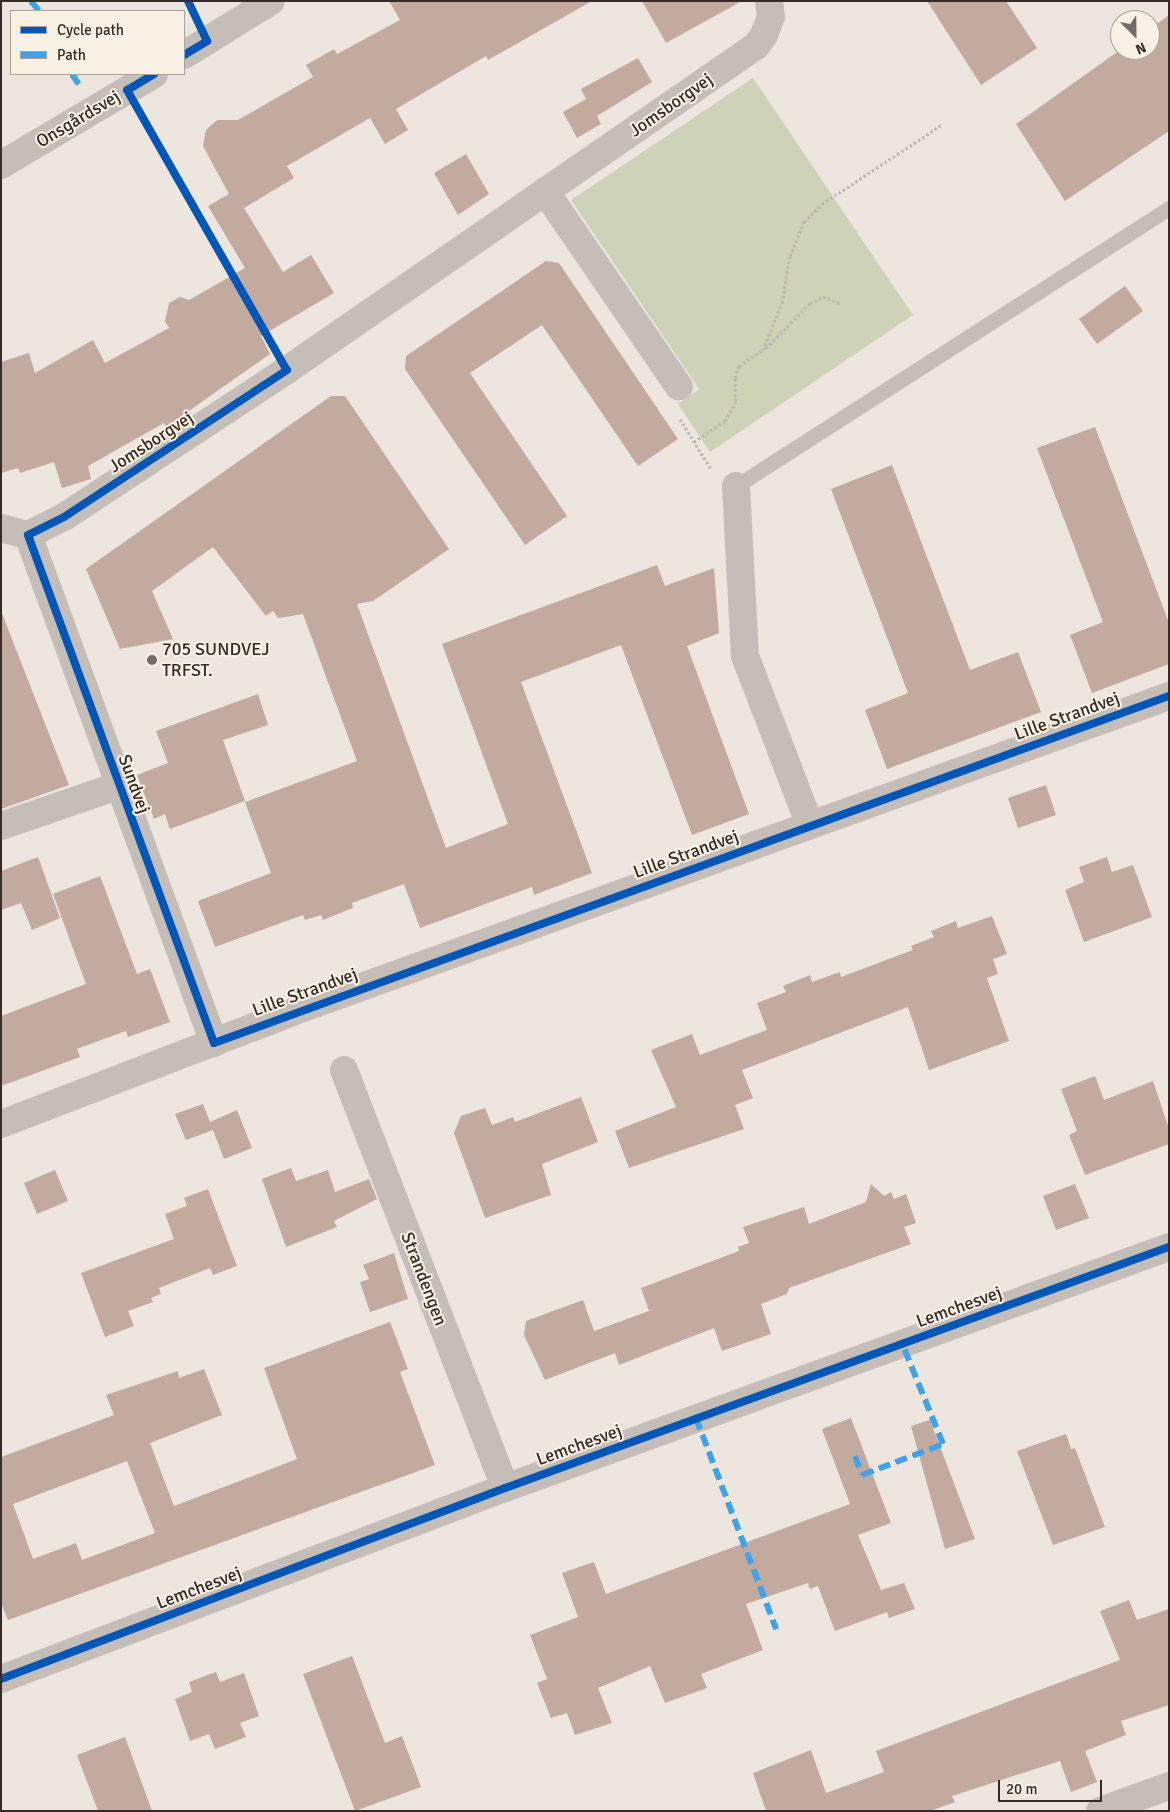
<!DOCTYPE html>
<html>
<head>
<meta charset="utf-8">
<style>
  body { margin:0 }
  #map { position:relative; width:1170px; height:1812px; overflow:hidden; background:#ede6df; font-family:Signika,sans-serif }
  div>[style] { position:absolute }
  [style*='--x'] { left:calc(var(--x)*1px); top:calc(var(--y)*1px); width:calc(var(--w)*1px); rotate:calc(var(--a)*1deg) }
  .green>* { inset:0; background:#ced3b8 }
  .building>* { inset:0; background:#c2aa9f }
  .path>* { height:3px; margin-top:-1.5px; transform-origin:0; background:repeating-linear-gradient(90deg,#beb6b0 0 2.5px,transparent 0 5px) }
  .lane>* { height:15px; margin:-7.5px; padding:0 7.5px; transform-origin:7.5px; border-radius:7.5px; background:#c5beb8 }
  .street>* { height:28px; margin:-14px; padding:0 14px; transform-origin:14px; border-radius:14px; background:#c5beb8 }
  .quiet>* { height:6px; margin-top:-3px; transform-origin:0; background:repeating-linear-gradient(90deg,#3fa3eb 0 12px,transparent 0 18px) }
  .cycleway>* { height:8px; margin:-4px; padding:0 4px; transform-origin:4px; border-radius:4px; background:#0057b8 }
  .dots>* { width:14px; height:14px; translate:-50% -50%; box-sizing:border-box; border:2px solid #faf1e5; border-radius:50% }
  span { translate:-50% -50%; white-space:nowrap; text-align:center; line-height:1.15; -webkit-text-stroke:4px #faf1e5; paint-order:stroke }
  .street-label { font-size:18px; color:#362b26 }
  .poi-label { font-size:18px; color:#362b26 }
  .left { translate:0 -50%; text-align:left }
  .frame { position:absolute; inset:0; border:2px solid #362b26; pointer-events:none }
  .legend { position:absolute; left:10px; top:10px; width:175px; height:65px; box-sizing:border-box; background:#faf1e5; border:1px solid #aca299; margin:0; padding:6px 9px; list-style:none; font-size:15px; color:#362b26 }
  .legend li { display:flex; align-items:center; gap:10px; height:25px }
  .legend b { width:25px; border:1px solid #aca299 }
  .north { position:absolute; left:1110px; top:10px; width:50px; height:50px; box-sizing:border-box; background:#faf1e5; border:1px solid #aca299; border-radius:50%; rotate:157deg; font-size:14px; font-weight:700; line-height:20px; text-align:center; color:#362b26 }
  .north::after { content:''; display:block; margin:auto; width:18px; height:22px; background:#766c67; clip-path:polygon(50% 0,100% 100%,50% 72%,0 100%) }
  .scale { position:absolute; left:998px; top:1780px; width:104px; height:22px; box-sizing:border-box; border:2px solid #362b26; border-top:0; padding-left:6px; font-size:15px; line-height:18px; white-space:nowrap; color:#362b26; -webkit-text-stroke:4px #faf1e5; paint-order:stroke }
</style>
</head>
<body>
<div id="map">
  <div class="green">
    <i style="clip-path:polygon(753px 78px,913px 315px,710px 452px,678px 404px,699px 389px,571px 200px)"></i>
  </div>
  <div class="building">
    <i style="clip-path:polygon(389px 1px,592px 1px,488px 60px,486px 56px,396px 109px,408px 130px,385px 144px,370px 118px,287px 166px,294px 178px,244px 208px,283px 272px,311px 255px,334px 293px,261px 336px,270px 354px,166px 427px,164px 423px,88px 466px,91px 479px,62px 488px,54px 462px,20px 473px,18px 468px,1px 473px,1px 362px,29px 353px,35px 373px,93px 340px,105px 363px,169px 328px,165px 321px,169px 303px,180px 297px,189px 300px,245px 268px,208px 206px,229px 194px,203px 146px,206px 130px,217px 120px,238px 120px,313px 77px,306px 65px,334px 49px,337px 54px,400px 20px)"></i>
    <i style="clip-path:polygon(642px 1px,742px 1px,666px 43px)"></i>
    <i style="clip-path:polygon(927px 1px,1006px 1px,1037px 48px,981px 85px)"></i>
    <i style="clip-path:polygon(1169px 15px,1169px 131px,1065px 201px,1016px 124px,1120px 50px,1150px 50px,1150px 29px)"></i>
    <i style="clip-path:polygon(638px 58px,652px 82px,597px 116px,601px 124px,577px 138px,563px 112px,586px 99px,581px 89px)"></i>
    <i style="clip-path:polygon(466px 154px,489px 194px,458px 215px,434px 173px)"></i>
    <i style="clip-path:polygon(546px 261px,559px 263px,678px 439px,638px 466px,542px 325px,470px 373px,567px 516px,525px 545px,405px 369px,406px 356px)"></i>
    <i style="clip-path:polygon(1125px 286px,1143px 311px,1097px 344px,1079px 319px)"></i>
    <i style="clip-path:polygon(331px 396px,345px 396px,449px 549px,373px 601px,357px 604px,446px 848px,508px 824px,442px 644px,657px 565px,665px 586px,714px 568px,719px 633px,687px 646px,749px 814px,692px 835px,621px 645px,521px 682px,592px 873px,534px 895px,532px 887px,420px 928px,404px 884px,352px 903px,353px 908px,323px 920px,321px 915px,305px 920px,303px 915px,215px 947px,198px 901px,271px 873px,245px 802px,357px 761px,303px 614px,278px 618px,273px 611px,266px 616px,213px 547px,152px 591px,173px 639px,120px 649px,86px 569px)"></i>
    <i style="clip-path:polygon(1095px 427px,1169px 623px,1169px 664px,1092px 693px,1070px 635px,1103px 622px,1037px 448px)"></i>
    <i style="clip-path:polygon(892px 465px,970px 670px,1018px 652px,1041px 712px,887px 769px,865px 710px,908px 693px,831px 489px)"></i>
    <i style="clip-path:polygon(1px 611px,69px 785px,1px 809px)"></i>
    <i style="clip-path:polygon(258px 694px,268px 725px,223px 740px,245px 801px,170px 829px,165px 814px,154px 819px,137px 775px,168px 763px,156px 731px)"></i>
    <i style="clip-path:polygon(1046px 785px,1056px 815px,1018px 828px,1008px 798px)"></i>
    <i style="clip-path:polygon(38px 857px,60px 918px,32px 930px,21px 903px,1px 910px,1px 871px)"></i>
    <i style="clip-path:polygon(1107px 857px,1112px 872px,1133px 865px,1152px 917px,1084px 942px,1065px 890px,1084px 882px,1079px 867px)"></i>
    <i style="clip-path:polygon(100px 876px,137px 974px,150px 969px,170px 1022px,128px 1037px,126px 1031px,77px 1049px,80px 1057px,1px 1086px,1px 1016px,86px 984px,53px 894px)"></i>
    <i style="clip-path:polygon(992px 916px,1007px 954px,993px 959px,998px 974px,987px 978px,1009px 1041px,929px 1070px,908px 1007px,742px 1070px,753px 1098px,735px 1105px,744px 1129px,629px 1168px,615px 1131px,676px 1107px,651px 1050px,692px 1034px,700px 1055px,767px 1030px,757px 1003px,786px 992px,783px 986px,810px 975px,812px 982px,840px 972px,841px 977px,913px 950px,911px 946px,934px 937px,931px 931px,956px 921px,958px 928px)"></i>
    <i style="clip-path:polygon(1095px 1076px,1104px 1100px,1153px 1081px,1169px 1129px,1169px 1144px,1085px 1175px,1069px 1135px,1077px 1131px,1061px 1089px)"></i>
    <i style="clip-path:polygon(581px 1097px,598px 1142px,542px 1164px,551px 1195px,485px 1218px,454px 1133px,461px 1116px,485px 1108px,492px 1125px,513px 1117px,515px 1122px)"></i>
    <i style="clip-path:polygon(203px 1104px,210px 1122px,237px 1110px,252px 1148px,224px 1159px,213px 1130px,186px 1140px,175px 1114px)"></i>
    <i style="clip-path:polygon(291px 1168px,296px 1181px,328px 1170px,335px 1192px,369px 1179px,377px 1199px,334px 1221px,337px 1227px,286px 1247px,262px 1179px)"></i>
    <i style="clip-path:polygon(55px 1170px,68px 1201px,37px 1214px,24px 1183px)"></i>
    <i style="clip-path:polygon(871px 1184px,884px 1196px,891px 1192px,894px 1199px,906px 1194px,916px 1223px,904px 1227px,911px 1244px,789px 1288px,787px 1294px,761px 1304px,771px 1334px,722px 1351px,714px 1328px,619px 1365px,615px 1353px,545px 1380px,524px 1335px,526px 1321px,583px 1300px,594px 1331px,649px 1311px,641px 1288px,739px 1251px,738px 1247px,749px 1243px,743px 1227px,804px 1207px,809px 1224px,866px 1202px)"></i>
    <i style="clip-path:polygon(1075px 1184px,1089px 1218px,1056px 1230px,1043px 1196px)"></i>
    <i style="clip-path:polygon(208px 1189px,237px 1266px,213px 1275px,210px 1268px,159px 1288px,161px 1294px,151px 1298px,153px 1302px,128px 1311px,134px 1326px,105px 1337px,81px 1273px,174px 1239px,165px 1214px,187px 1206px,184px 1198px)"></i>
    <i style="clip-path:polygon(394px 1253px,408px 1299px,370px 1312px,360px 1282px,369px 1279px,363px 1265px)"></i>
    <i style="clip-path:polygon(evenodd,390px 1322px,408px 1369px,400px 1372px,435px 1465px,8px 1620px,1px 1603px,1px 1457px,114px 1415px,106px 1395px,178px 1371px,179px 1378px,204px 1369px,222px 1415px,150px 1443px,174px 1506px,297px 1459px,264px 1368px,390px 1322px,127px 1461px,155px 1533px,82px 1560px,76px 1543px,33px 1559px,13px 1504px,127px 1461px)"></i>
    <i style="clip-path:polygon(851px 1418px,891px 1523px,858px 1535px,881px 1590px,904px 1583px,915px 1609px,889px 1618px,887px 1612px,835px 1631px,818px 1586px,810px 1589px,808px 1583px,746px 1604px,763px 1650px,701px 1674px,707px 1688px,665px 1703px,650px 1666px,598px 1688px,612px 1723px,575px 1735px,567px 1713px,551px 1718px,537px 1683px,547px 1679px,530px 1635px,578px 1617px,562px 1573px,594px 1562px,606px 1594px,850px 1504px,822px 1429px)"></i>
    <i style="clip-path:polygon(930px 1420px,975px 1539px,945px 1549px,911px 1426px)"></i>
    <i style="clip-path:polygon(1066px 1434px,1071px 1449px,1075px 1448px,1105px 1527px,1053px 1545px,1017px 1451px)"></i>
    <i style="clip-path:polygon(1129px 1600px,1137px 1620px,1169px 1609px,1169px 1705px,1121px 1721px,1126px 1735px,1085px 1751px,1097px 1782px,1071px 1792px,1060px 1761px,952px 1796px,955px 1802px,930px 1811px,766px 1811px,753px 1773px,811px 1750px,826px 1793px,884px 1772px,876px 1751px,1120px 1660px,1100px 1611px)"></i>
    <i style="clip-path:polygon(352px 1656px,385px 1743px,402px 1736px,421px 1787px,355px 1811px,303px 1674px)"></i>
    <i style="clip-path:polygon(216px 1672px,220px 1682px,244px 1673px,259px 1716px,240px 1723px,246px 1737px,215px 1749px,209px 1734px,190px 1741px,175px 1699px,192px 1692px,189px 1682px)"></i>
    <i style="clip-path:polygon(125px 1737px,152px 1811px,98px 1811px,77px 1755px)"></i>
  </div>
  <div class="path">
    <i style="--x:188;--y:1;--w:13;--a:63"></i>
    <i style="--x:766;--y:348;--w:63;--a:-45.6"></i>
    <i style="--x:810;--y:303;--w:14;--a:-25"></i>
    <i style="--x:823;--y:297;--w:20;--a:20"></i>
    <i style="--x:680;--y:419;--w:59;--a:58.2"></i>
    <i style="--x:694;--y:442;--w:37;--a:-34"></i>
    <i style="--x:725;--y:421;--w:23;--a:-61"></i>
    <i style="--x:736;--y:401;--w:23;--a:-92"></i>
    <i style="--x:735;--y:378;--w:13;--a:-72"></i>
    <i style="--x:739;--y:366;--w:29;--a:-34"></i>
    <i style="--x:763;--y:350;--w:51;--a:-68"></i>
    <i style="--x:782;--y:303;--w:48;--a:-80.3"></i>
    <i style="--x:790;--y:256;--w:37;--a:-68"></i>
    <i style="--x:804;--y:222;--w:25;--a:-45"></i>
    <i style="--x:822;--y:204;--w:145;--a:-33.5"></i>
  </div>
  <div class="lane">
    <i style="--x:736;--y:486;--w:515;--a:-32.7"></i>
  </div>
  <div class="street">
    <i style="--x:184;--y:55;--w:102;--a:-31.8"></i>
    <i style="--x:1;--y:165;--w:178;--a:-30.7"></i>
    <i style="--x:545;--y:191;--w:237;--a:55.6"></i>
    <i style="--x:736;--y:486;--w:170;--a:87"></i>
    <i style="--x:745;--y:656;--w:181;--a:69"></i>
    <i style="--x:1;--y:528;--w:28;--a:15"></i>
    <i style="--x:28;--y:535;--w:40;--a:-26.6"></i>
    <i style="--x:64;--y:517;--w:267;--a:-33.4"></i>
    <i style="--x:287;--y:370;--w:570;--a:-34.64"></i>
    <i style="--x:756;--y:46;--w:14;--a:-54"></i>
    <i style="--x:764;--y:35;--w:19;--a:-69"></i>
    <i style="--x:771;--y:17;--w:16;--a:-97"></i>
    <i style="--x:28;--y:535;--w:541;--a:69.89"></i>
    <i style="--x:1;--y:826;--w:124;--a:-18.9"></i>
    <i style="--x:344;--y:1070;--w:448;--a:68.9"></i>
    <i style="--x:1;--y:1124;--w:338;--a:-21"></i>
    <i style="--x:317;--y:1003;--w:906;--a:-19.82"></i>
    <i style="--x:1;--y:1679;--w:539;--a:-20.76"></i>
    <i style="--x:505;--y:1488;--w:706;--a:-19.95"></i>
    <i style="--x:1100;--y:1811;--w:73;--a:-19.9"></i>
  </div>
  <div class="quiet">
    <i style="--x:31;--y:1;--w:13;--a:51"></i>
    <i style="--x:72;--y:74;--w:17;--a:57"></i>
    <i style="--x:696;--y:1418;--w:226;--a:69.2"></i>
    <i style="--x:855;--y:1456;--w:20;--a:70"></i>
    <i style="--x:862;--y:1475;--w:87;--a:-20.9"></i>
    <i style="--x:943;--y:1444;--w:109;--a:-112.1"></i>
  </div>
  <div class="cycleway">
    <i style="--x:184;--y:55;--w:27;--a:-31"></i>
    <i style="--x:207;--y:41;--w:44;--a:-115.4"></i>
    <i style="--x:154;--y:74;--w:31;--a:149"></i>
    <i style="--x:127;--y:90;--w:322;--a:60.3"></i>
    <i style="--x:287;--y:370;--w:267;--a:146.6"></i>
    <i style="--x:64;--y:517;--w:40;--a:153.4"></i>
    <i style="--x:28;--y:535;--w:541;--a:69.89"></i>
    <i style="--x:214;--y:1043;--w:1016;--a:-19.97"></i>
    <i style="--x:1;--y:1679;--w:539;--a:-20.76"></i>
    <i style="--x:505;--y:1488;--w:706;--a:-19.95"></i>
  </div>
  <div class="dots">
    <i style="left:152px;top:660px;background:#766c67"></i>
  </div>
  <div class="street-label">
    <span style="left:671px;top:105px;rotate:-35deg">Jomsborgvej</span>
    <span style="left:78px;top:119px;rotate:-31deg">Onsgårdsvej</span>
    <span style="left:151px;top:442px;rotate:-33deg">Jomsborgvej</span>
    <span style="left:1067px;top:716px;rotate:-20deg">Lille Strandvej</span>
    <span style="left:134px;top:784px;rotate:70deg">Sundvej</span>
    <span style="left:686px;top:854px;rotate:-20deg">Lille Strandvej</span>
    <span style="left:305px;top:992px;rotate:-20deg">Lille Strandvej</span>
    <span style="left:424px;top:1279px;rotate:69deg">Strandengen</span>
    <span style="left:959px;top:1307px;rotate:-20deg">Lemchesvej</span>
    <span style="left:579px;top:1445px;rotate:-20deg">Lemchesvej</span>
    <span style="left:199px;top:1588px;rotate:-21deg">Lemchesvej</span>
  </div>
  <div class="poi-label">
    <span class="left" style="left:162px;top:660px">705 SUNDVEJ<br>TRFST.</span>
  </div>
  <div class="frame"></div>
  <ul class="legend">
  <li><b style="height:6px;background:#0057b8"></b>Cycle path</li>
  <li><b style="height:6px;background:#3fa3eb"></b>Path</li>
  </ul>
  <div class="north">N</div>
  <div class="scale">20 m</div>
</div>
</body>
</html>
